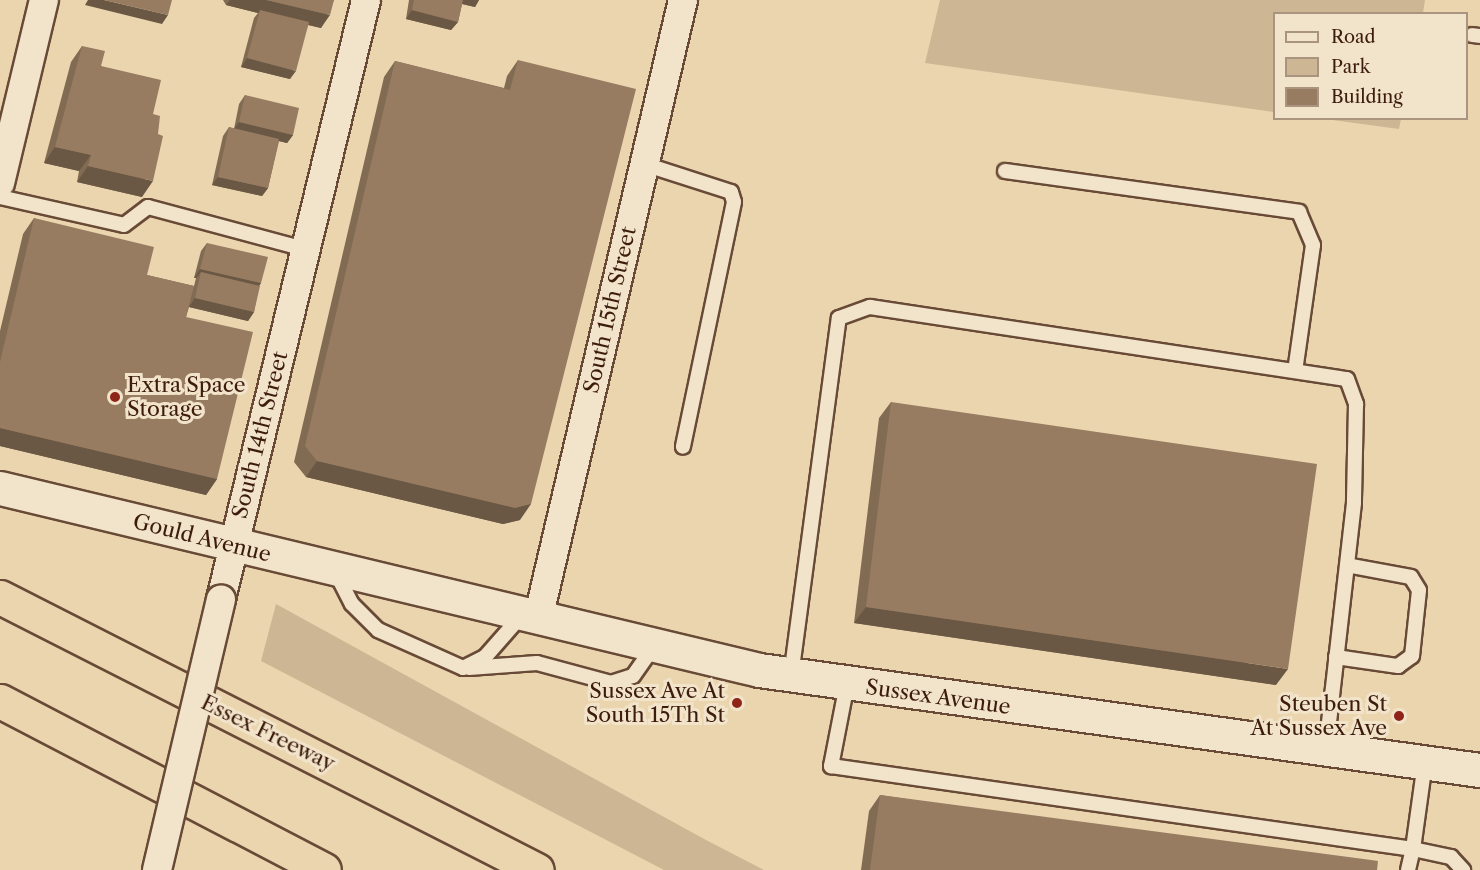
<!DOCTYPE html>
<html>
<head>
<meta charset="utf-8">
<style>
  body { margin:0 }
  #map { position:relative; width:1480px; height:870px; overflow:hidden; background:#ebd5af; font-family:"Libre Caslon Text",serif }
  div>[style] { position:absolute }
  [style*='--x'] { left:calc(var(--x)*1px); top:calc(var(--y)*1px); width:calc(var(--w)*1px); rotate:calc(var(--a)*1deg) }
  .green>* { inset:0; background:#cdb693 }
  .roads { filter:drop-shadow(2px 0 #684a36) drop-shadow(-2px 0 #684a36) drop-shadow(0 2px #684a36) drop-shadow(0 -2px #684a36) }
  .service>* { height:14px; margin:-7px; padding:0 7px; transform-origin:7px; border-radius:7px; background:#f2e4cb }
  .minor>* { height:28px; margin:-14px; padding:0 14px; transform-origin:14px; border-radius:14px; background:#f2e4cb }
  .tertiary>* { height:33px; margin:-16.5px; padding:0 16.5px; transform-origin:16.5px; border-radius:16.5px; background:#f2e4cb }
  .motorway>* { height:33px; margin:-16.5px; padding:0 16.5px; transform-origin:16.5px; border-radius:16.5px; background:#ebd5af }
  .bridges { filter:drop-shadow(2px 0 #684a36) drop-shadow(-2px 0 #684a36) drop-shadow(0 2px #684a36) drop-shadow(0 -2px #684a36) }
  .minor-bridge>* { height:28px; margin:-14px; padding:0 14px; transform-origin:14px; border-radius:14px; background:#f2e4cb }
  .wall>* { inset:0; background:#826b53 }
  .shaded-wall>* { inset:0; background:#6a5744 }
  .building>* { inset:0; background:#977c61 }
  .dots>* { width:16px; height:16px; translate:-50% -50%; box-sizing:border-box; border:3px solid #f2e4cb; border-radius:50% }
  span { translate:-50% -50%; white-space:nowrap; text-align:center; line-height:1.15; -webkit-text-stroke:6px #f2e4cb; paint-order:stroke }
  .street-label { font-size:21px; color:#3d1c0d }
  .poi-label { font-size:21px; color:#3d1c0d }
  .left { translate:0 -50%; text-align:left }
  .right { translate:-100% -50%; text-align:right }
  .legend { position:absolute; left:1273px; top:12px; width:195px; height:108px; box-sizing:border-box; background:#f2e4cb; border:2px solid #aa947f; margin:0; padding:8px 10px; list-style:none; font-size:18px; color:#3d1c0d }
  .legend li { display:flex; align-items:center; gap:12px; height:30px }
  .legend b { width:30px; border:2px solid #aa947f }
</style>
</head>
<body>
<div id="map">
  <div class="green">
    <i style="clip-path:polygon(940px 0,1425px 0,1423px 13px,1274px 14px,1274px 112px,925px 63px)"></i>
    <i style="clip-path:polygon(1325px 119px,1401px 119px,1399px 129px)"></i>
    <i style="clip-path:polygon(276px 604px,706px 840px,764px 870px,664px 870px,261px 661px)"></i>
  </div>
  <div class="roads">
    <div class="service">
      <i style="--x:1472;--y:35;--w:8;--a:7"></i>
      <i style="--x:644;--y:164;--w:91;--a:17.8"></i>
      <i style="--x:731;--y:192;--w:10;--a:73"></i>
      <i style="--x:734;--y:202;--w:250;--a:101.8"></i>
      <i style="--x:1005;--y:171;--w:297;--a:7.9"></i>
      <i style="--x:1299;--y:212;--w:36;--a:67"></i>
      <i style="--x:1313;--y:245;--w:127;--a:98.1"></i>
      <i style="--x:0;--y:197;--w:127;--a:12.7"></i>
      <i style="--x:124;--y:225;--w:30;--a:-37"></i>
      <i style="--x:148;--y:207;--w:163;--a:15"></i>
      <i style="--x:336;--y:573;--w:35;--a:63"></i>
      <i style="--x:352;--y:604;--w:37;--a:45"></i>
      <i style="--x:378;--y:630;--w:93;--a:24.1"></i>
      <i style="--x:463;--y:668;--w:25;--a:-27"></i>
      <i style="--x:485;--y:657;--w:56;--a:-48.6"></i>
      <i style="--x:1336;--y:657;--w:63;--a:8.3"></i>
      <i style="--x:1398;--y:666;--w:17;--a:-36"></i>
      <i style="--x:1412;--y:656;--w:66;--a:-83.9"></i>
      <i style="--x:1419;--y:590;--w:15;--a:-122"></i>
      <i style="--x:1411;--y:577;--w:65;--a:-169.4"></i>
      <i style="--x:469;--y:668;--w:68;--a:-4.2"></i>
      <i style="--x:537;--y:663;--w:77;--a:15.1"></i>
      <i style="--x:611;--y:683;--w:23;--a:-18"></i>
      <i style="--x:633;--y:676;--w:37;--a:-55"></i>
      <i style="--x:791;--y:676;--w:361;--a:-82.4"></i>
      <i style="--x:839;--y:318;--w:33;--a:-20"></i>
      <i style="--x:870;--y:307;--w:482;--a:8.6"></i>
      <i style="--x:1347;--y:379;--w:27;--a:70"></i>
      <i style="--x:1356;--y:404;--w:99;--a:91.2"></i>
      <i style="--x:1354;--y:503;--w:247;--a:96.5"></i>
      <i style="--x:847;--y:684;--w:84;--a:101"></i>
      <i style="--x:831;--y:766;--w:588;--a:8.12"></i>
      <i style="--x:1413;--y:849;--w:87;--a:-82.1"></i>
      <i style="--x:1408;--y:870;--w:22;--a:-77"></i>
      <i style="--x:1413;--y:849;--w:39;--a:12"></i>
      <i style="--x:1451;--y:857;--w:18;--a:47"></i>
    </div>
    <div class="minor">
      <i style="--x:0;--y:183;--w:188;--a:-76.5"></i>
      <i style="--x:221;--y:599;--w:616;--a:-76.39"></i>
      <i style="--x:538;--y:619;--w:636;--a:-76.82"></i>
    </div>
    <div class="tertiary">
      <i style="--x:0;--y:488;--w:781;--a:13.48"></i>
      <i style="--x:759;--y:670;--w:728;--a:7.9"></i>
    </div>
    <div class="motorway">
      <i style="--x:0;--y:597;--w:602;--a:26.95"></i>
      <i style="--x:0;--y:701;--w:365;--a:27.5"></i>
    </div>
  </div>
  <div class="bridges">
    <div class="minor-bridge">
      <i style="--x:157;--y:870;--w:278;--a:-76.7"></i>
    </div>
  </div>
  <div class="wall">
    <i style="clip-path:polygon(223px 0,334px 0,321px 28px,308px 25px,290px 79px,241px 67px,254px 18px,258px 13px,226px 5px)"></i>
    <i style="clip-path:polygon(409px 0,479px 0,475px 7px,462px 4px,458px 22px,451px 30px,406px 19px)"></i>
    <i style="clip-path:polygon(82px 46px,101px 66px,153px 114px,142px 197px,77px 182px,79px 171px,44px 163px,71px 62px)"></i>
    <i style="clip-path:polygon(518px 60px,520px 520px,503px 524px,306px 477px,294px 462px,384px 77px,395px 61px,504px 88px,507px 76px)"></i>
    <i style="clip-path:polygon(245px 95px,293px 135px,287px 143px,279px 141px,268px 188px,262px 196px,212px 185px,223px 136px,229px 127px,234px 129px,239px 104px)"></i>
    <i style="clip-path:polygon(34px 218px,147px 275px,194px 286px,196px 278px,194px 278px,201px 251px,207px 243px,261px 283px,259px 286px,254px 312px,248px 321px,189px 307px,186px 317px,217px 479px,206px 495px,0 446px,0 331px,23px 234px)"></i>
    <i style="clip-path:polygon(891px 402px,1276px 685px,854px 623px,879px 418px)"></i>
    <i style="clip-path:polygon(880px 795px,1377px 870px,861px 870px,869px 811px)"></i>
  </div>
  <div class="shaded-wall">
    <i style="clip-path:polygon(88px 0,104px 0,168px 15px,162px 24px,85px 5px)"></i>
    <i style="clip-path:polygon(230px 0,266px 0,330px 15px,321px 28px,259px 13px,260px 10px,258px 13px,226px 5px)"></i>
    <i style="clip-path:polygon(460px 0,479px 0,475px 7px,458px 3px)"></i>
    <i style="clip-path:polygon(412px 10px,458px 22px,451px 30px,406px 19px)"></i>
    <i style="clip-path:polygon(247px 58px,296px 71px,290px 79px,241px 67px)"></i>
    <i style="clip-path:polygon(239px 122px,293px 135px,287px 143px,233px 130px)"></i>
    <i style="clip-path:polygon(55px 147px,91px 155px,79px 171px,44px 163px)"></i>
    <i style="clip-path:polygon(88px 166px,153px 181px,142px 197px,77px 182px)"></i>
    <i style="clip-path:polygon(218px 177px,268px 188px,262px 196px,212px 185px)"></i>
    <i style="clip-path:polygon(200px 269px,261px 283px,255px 292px,201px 272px,196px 278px,194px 278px)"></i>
    <i style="clip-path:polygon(195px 298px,254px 312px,248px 321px,189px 307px)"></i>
    <i style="clip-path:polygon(0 428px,217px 479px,206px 495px,0 446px)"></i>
    <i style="clip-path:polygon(317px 461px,531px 504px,520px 520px,503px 524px,306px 477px)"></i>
    <i style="clip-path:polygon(866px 607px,1288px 669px,1276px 685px,854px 623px)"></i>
  </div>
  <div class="building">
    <i style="clip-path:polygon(104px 0,172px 0,168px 15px)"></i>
    <i style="clip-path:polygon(266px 0,334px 0,330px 15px)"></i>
    <i style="clip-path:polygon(414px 0,463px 0,458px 22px,412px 10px)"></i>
    <i style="clip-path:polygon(260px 10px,309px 22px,296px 71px,247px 58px)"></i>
    <i style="clip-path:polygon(82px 46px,105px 51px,101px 66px,161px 80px,153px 114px,160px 116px,158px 134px,163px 136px,153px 181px,88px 166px,91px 155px,55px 147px)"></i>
    <i style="clip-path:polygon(518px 60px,636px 89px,531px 504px,515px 508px,317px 461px,305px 446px,395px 61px,510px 90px)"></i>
    <i style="clip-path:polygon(245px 95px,299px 108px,293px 135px,239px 122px)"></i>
    <i style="clip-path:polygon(229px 127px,279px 139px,268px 188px,218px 177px)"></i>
    <i style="clip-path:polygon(34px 218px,154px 247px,147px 275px,194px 286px,186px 317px,253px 332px,217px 479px,0 428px,0 362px)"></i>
    <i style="clip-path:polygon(207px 243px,268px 257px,261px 283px,200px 269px)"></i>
    <i style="clip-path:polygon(201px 272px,260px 286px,254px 312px,195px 298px)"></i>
    <i style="clip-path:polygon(891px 402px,1317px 464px,1288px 669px,866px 607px)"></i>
    <i style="clip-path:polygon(880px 795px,1378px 861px,1377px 870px,870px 870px)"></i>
  </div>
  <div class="dots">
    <i style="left:115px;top:397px;background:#8f2418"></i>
    <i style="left:737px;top:703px;background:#8f2418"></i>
    <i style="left:1399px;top:716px;background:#8f2418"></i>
  </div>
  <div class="street-label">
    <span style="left:610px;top:310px;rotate:-77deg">South 15th Street</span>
    <span style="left:260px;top:435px;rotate:-76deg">South 14th Street</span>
    <span style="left:202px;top:538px;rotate:14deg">Gould Avenue</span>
    <span style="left:938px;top:697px;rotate:8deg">Sussex Avenue</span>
    <span style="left:268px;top:733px;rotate:26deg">Essex Freeway</span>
  </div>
  <div class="poi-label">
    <span class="left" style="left:127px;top:397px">Extra Space<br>Storage</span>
    <span class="right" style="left:725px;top:703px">Sussex Ave At<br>South 15Th St</span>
    <span class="right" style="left:1387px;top:716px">Steuben St<br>At Sussex Ave</span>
  </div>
  <ul class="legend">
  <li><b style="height:8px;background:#f2e4cb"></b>Road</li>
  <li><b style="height:16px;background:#cdb693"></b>Park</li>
  <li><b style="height:16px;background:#977c61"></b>Building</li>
  </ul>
</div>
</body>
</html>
